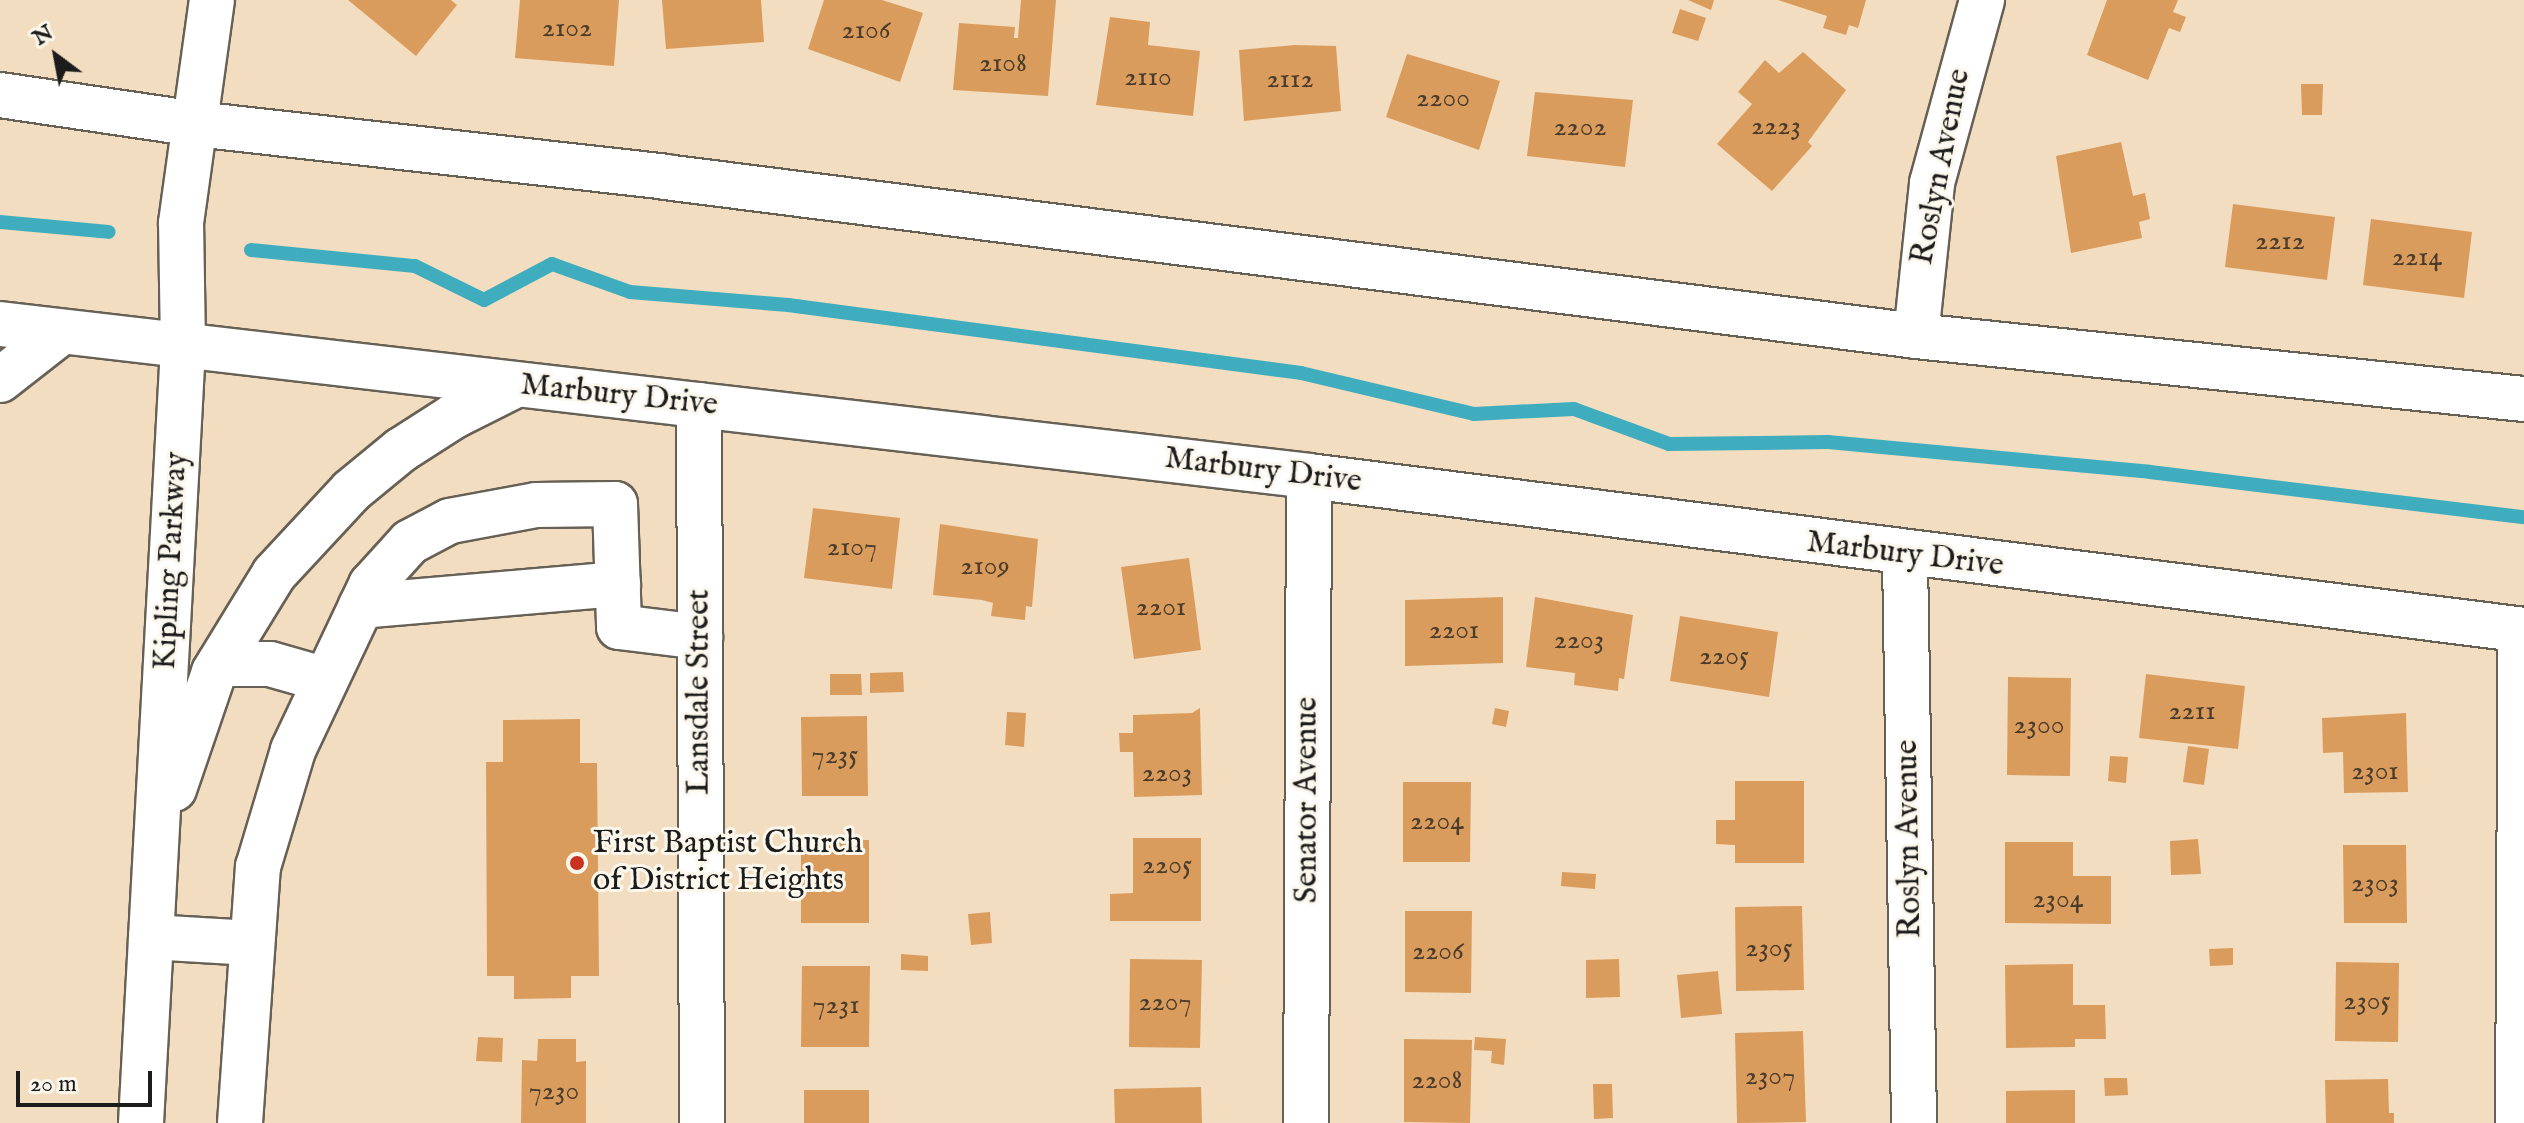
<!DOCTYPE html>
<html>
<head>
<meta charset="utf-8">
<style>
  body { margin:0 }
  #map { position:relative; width:2524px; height:1123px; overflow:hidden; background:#f3ddc0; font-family:"IM FELL English",serif }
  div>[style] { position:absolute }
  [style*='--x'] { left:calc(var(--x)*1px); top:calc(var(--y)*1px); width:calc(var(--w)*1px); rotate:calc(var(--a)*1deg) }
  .stream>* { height:14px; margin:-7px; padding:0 7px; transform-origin:7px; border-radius:7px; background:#40adbe }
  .building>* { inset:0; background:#d99c5d }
  .roads { filter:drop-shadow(2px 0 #676055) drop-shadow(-2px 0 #676055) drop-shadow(0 2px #676055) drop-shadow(0 -2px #676055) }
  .minor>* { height:44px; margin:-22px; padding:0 22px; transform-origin:22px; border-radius:22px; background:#fff }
  .dots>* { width:22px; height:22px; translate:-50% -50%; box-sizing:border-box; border:4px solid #fbf7ec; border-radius:50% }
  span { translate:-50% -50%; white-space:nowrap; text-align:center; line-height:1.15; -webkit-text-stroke:6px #fbf7ec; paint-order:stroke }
  .number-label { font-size:28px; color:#4b3c2c }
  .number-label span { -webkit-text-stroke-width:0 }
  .street-label { font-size:32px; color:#1c1c1c }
  .poi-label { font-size:32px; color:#1c1c1c }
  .left { translate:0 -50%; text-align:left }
  .north { position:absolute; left:16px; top:16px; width:80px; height:80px; -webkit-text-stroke:6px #fbf7ec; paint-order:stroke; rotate:328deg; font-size:22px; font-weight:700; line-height:32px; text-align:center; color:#1c1c1c }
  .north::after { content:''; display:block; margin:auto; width:28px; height:36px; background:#1c1c1c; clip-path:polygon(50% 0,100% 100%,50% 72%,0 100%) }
  .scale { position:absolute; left:16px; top:1071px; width:136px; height:36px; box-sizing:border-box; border:4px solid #1c1c1c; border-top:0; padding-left:10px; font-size:24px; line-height:28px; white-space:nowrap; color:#1c1c1c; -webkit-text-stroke:6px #fbf7ec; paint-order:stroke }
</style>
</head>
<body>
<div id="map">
  <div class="stream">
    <i style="--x:0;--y:222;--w:109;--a:5.2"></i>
    <i style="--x:251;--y:250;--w:165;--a:5.6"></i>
    <i style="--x:415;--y:266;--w:77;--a:26.2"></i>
    <i style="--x:484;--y:300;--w:77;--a:-27.9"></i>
    <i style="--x:552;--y:264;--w:83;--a:19.7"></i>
    <i style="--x:630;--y:292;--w:159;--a:4.7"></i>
    <i style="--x:788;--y:305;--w:517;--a:7.55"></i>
    <i style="--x:1301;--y:373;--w:178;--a:13.3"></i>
    <i style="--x:1474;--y:414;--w:100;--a:-2.9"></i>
    <i style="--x:1574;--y:409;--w:101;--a:20.2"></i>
    <i style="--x:1669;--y:444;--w:159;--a:-0.7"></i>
    <i style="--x:1828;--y:442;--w:323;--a:5.3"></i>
    <i style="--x:2150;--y:472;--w:377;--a:6.9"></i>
  </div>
  <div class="building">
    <i style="clip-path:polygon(348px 0,451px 0,457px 5px,416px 56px)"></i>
    <i style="clip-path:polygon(520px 0,619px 0,614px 66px,515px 58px)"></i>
    <i style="clip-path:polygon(662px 0,761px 0,764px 42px,666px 49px)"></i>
    <i style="clip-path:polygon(824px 0,882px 0,923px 13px,900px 82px,808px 49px)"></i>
    <i style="clip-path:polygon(1021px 0,1056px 0,1048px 96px,953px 90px,959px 23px,1015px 27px,1014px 38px,1018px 38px)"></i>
    <i style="clip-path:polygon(1688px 0,1714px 0,1711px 10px)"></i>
    <i style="clip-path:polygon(1778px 0,1866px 0,1858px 28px,1849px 25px,1846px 35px,1823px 28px,1827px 16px)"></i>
    <i style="clip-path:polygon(2107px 0,2178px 0,2173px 12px,2186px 17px,2180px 32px,2169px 28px,2148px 80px,2087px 55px)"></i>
    <i style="clip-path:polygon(1680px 9px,1706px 18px,1698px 41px,1672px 33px)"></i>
    <i style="clip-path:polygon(1110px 17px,1150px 22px,1148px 45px,1200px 51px,1193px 116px,1096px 105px)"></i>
    <i style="clip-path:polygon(1295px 45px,1336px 46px,1341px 111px,1244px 121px,1239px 50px)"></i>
    <i style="clip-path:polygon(1803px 52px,1846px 90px,1808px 142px,1812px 146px,1772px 191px,1717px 144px,1752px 104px,1738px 92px,1765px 60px,1779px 73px)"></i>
    <i style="clip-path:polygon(1407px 54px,1500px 81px,1479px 150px,1386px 117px)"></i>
    <i style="clip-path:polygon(2301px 84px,2323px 84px,2322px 115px,2302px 115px)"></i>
    <i style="clip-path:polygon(1535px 92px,1633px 100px,1625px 167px,1527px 156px)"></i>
    <i style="clip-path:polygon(2121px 142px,2133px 196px,2145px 193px,2150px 219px,2139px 222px,2142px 238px,2071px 253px,2056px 156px)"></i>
    <i style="clip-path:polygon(2233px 204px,2335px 217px,2327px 280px,2225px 267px)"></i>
    <i style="clip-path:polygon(2371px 219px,2472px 232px,2464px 298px,2363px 285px)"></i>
    <i style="clip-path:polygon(813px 508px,900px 518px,892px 589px,804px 578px)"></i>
    <i style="clip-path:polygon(940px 524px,1038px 539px,1032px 607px,1026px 606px,1025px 620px,991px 616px,993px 603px,982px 600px,933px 595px)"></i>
    <i style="clip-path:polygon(1189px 558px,1201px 650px,1134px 659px,1121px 567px)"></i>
    <i style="clip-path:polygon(1503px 597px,1503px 663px,1405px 666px,1405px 600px)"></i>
    <i style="clip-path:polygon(1535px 597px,1633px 615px,1624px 679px,1619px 678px,1618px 691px,1574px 685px,1575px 673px,1526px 667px)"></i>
    <i style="clip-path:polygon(1680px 616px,1778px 632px,1769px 697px,1670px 681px)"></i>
    <i style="clip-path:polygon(903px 672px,904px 692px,870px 693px,870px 673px)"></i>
    <i style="clip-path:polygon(830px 674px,861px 674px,862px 695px,830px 695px)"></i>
    <i style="clip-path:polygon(2146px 674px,2245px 686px,2238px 749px,2139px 738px)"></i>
    <i style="clip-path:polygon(2008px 677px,2071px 678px,2070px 776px,2007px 775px)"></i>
    <i style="clip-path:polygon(1200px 708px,1202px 795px,1134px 797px,1133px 752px,1120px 752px,1119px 733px,1133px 733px,1133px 715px,1192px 713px)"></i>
    <i style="clip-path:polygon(1495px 708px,1509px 711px,1506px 727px,1492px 724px)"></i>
    <i style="clip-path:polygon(1007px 712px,1026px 713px,1024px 747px,1005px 745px)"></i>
    <i style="clip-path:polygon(2406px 713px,2408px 792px,2344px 793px,2343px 752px,2323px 753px,2322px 718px)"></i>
    <i style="clip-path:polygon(867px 716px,868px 796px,802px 796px,801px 717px)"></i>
    <i style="clip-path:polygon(580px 719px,580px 763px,597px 763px,599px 976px,571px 976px,571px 998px,514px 999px,514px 976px,487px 976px,486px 762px,503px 762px,503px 720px)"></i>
    <i style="clip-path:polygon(2188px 746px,2209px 749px,2204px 785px,2183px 782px)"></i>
    <i style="clip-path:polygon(2110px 756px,2128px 757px,2126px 783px,2108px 781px)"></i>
    <i style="clip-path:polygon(1735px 781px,1804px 781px,1804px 863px,1735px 863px,1735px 845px,1716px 844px,1716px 820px,1735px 820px)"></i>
    <i style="clip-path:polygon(1403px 782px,1471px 782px,1470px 862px,1403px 862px)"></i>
    <i style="clip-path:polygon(1133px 838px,1201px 838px,1201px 921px,1110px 921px,1110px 894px,1133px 893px)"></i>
    <i style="clip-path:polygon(2198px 839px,2201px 874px,2171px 875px,2170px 841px)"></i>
    <i style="clip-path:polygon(801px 840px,869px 840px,869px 923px,801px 923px)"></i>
    <i style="clip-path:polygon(2005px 842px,2073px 842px,2073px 876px,2111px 876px,2111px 924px,2005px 923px)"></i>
    <i style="clip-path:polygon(2343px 845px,2406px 845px,2407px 923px,2344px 923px)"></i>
    <i style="clip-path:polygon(1562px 872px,1596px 874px,1595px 889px,1561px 886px)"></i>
    <i style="clip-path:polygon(1802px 906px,1804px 990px,1736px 991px,1735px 907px)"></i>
    <i style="clip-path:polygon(1405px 911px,1472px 911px,1471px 993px,1405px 992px)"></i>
    <i style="clip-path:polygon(990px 912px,992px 943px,971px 945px,968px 914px)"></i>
    <i style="clip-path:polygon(2233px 948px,2233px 965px,2210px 966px,2209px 949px)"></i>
    <i style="clip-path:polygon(901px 954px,928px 956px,928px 971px,901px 970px)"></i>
    <i style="clip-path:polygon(1130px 959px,1202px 960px,1200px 1048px,1129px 1047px)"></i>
    <i style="clip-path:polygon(1619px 959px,1620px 997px,1586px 998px,1586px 960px)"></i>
    <i style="clip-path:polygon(2336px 962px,2399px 963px,2398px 1042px,2335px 1041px)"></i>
    <i style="clip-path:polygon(2073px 964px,2073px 1005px,2105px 1005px,2106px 1039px,2075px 1039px,2075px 1047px,2006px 1048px,2005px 965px)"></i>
    <i style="clip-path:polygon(802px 966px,870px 966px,869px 1047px,801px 1047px)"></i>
    <i style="clip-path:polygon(1718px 971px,1722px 1014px,1681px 1018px,1677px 975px)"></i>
    <i style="clip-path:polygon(1803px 1031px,1806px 1122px,1737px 1123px,1735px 1033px)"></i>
    <i style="clip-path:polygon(478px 1037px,503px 1038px,502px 1062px,476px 1061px)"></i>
    <i style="clip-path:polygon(1475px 1037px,1506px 1039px,1504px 1065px,1491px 1063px,1492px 1051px,1474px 1050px)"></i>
    <i style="clip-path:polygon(538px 1039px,576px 1039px,576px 1062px,586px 1061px,586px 1123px,521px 1123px,522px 1060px,537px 1061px)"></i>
    <i style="clip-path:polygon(1404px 1039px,1472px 1040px,1470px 1123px,1404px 1122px)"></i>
    <i style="clip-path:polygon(2104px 1078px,2127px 1078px,2128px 1095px,2105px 1096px)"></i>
    <i style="clip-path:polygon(2388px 1079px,2389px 1113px,2394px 1113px,2394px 1123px,2326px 1123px,2325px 1080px)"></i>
    <i style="clip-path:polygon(1593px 1084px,1612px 1084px,1613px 1118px,1594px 1119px)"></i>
    <i style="clip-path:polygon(1201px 1087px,1202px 1123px,1115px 1123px,1114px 1089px)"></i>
    <i style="clip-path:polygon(804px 1090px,869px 1090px,869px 1123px,804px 1123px)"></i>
    <i style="clip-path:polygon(2075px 1090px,2075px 1123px,2006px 1123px,2006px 1091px)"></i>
  </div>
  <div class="roads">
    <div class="minor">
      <i style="--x:0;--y:95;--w:198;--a:8.4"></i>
      <i style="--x:196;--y:124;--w:472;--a:6.4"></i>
      <i style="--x:665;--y:177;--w:1261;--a:7.24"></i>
      <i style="--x:1916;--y:336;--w:611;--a:5.92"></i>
      <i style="--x:0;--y:324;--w:1318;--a:6.62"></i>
      <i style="--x:1309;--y:476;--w:1225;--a:7.22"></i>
      <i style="--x:1916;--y:336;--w:154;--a:-84"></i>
      <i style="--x:1932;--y:183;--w:190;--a:-74.7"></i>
      <i style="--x:0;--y:380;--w:76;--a:-38.1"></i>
      <i style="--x:699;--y:405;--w:718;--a:89.76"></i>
      <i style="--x:1905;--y:556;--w:567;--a:89.09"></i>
      <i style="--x:361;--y:606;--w:258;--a:-4.9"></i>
      <i style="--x:219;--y:664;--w:51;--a:0"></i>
      <i style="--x:270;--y:664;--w:58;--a:15.9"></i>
      <i style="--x:174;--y:789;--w:124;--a:-71.1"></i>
      <i style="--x:214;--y:672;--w:115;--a:-58.5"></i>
      <i style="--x:274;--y:574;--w:113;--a:-47.1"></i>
      <i style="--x:351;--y:491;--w:65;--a:-39.4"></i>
      <i style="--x:401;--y:450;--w:63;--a:-32.7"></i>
      <i style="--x:454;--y:416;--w:69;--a:-26.6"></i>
      <i style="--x:151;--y:937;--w:100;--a:3.4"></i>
      <i style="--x:141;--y:1123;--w:777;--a:-86.9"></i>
      <i style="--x:183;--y:347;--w:124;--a:-90.9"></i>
      <i style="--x:181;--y:223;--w:225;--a:-82.1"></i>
      <i style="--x:240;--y:1123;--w:257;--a:-86"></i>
      <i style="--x:258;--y:867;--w:122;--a:-73.3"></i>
      <i style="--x:293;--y:750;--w:183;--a:-64.7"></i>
      <i style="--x:371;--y:585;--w:58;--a:-47.8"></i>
      <i style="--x:410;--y:542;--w:45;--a:-27.7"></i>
      <i style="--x:450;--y:521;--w:87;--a:-10.5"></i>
      <i style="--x:536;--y:505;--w:79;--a:-0.7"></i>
      <i style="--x:615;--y:504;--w:123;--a:88.1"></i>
      <i style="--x:619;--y:627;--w:82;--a:7"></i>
      <i style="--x:1306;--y:1123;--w:647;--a:-89.73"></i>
      <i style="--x:2518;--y:1123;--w:493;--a:-89.7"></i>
    </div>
  </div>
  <div class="dots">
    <i style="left:577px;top:863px;background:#c8321e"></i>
  </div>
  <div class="number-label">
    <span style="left:567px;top:29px">2102</span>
    <span style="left:866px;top:31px">2106</span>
    <span style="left:1003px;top:64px">2108</span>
    <span style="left:1148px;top:78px">2110</span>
    <span style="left:1290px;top:80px">2112</span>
    <span style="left:1443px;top:99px">2200</span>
    <span style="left:1776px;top:127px">2223</span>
    <span style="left:1580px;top:128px">2202</span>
    <span style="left:2280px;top:242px">2212</span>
    <span style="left:2417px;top:258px">2214</span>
    <span style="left:852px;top:548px">2107</span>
    <span style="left:985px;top:567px">2109</span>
    <span style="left:1161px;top:608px">2201</span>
    <span style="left:1454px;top:631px">2201</span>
    <span style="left:1579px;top:641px">2203</span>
    <span style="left:1724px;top:657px">2205</span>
    <span style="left:2192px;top:712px">2211</span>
    <span style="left:2039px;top:726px">2300</span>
    <span style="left:835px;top:756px">7235</span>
    <span style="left:2375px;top:772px">2301</span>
    <span style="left:1167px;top:774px">2203</span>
    <span style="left:1437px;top:822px">2204</span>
    <span style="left:1167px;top:866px">2205</span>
    <span style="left:2375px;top:884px">2303</span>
    <span style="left:2058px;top:900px">2304</span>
    <span style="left:1769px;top:949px">2305</span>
    <span style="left:1438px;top:952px">2206</span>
    <span style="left:2367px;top:1002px">2305</span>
    <span style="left:1165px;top:1003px">2207</span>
    <span style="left:836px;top:1006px">7231</span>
    <span style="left:1770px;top:1077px">2307</span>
    <span style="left:1437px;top:1081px">2208</span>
    <span style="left:554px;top:1092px">7230</span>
  </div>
  <div class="street-label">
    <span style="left:1942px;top:167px;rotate:-79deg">Roslyn Avenue</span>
    <span style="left:619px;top:396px;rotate:6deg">Marbury Drive</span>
    <span style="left:1263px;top:471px;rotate:7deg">Marbury Drive</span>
    <span style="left:1905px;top:555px;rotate:7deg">Marbury Drive</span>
    <span style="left:172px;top:561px;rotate:-87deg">Kipling Parkway</span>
    <span style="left:700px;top:692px;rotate:-90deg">Lansdale Street</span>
    <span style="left:1308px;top:800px;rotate:-90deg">Senator Avenue</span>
    <span style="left:1910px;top:839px;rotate:-91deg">Roslyn Avenue</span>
  </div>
  <div class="poi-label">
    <span class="left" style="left:593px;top:863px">First Baptist Church<br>of District Heights</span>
  </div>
  <div class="north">N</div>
  <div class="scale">20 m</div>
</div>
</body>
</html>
